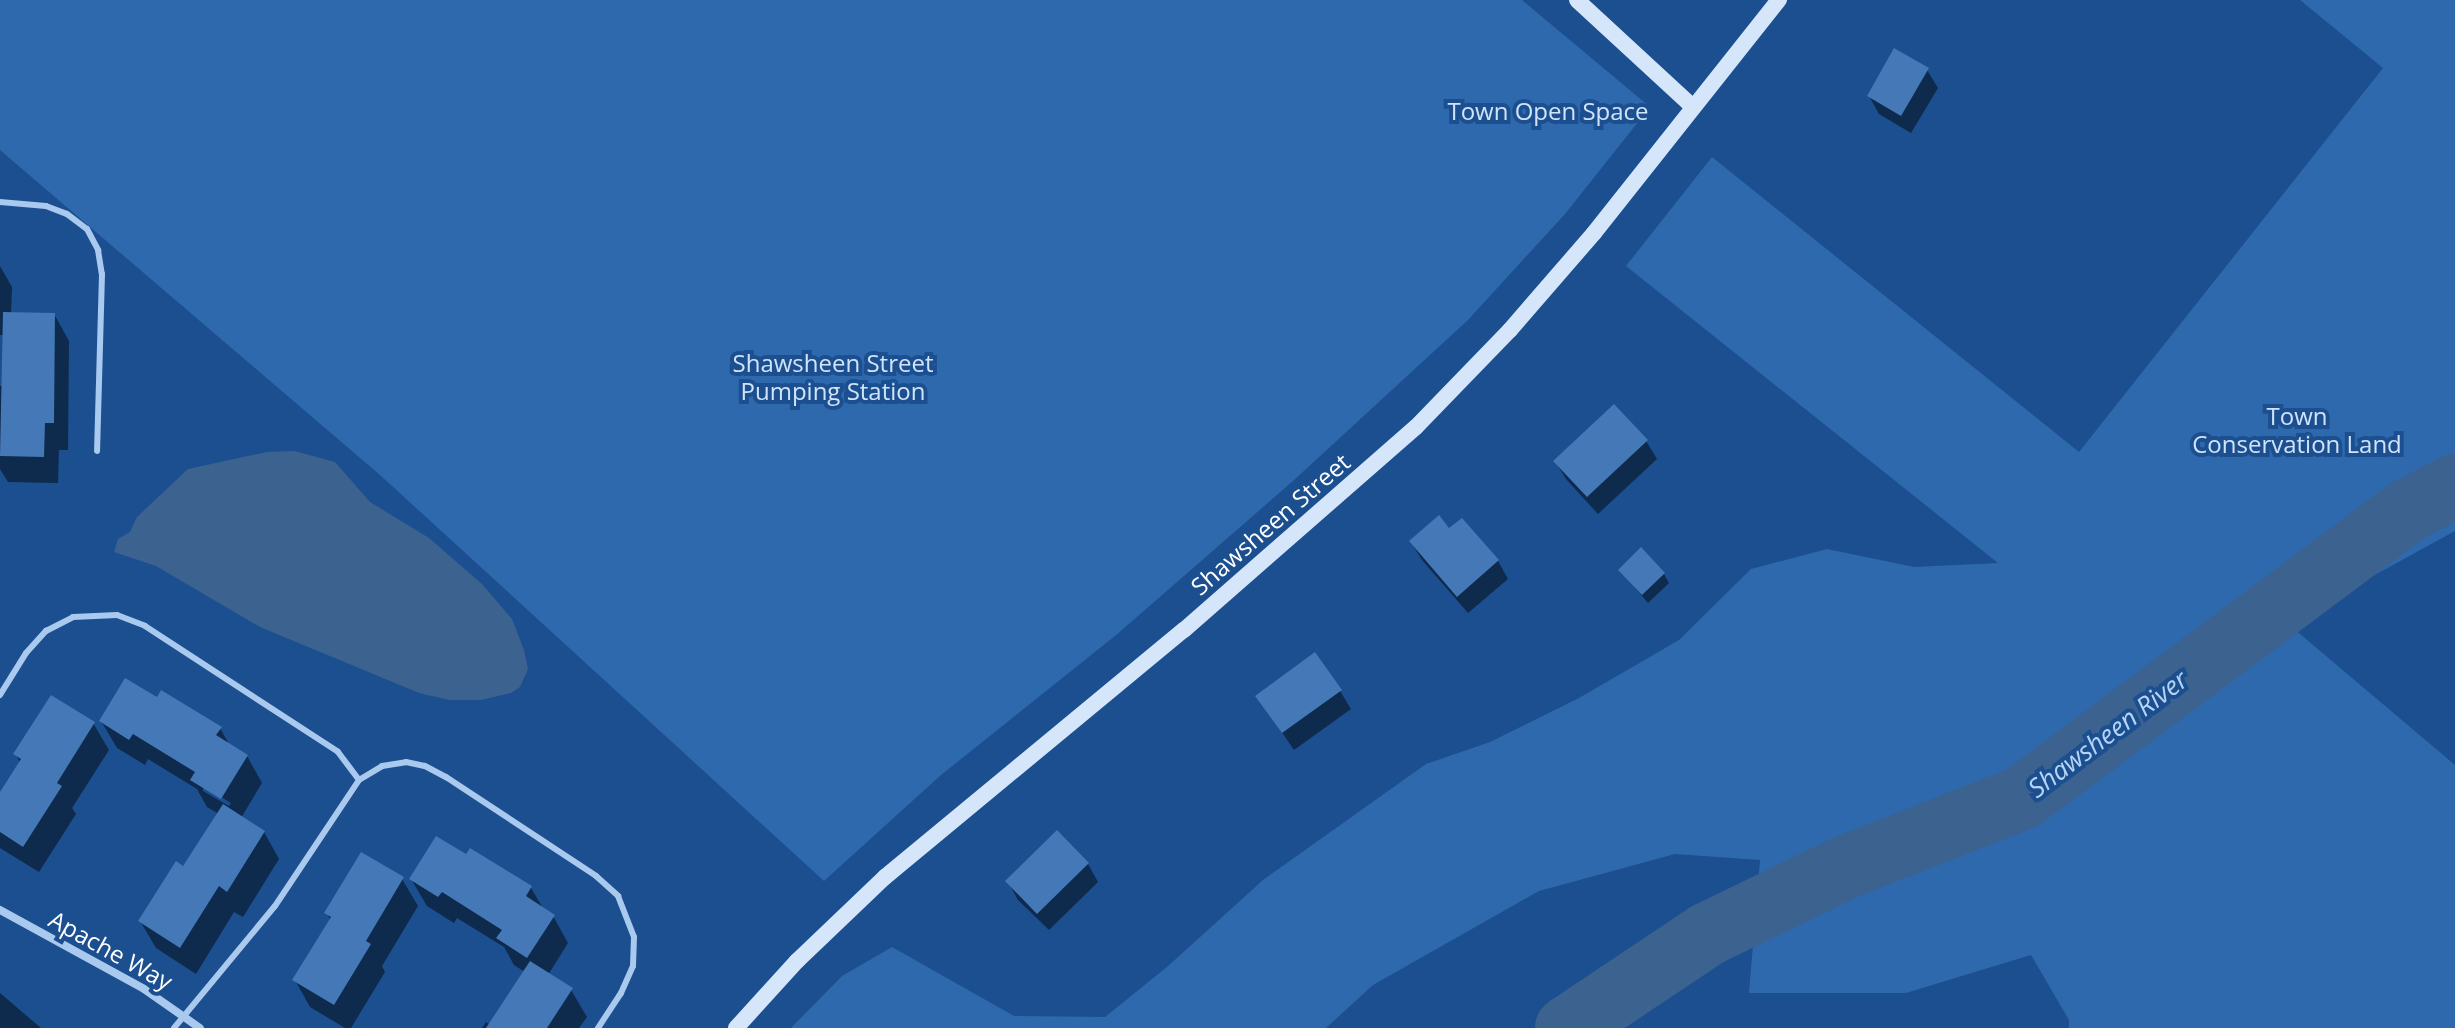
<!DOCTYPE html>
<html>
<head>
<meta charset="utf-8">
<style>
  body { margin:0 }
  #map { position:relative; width:2455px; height:1028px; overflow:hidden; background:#1b4f8f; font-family:"Open Sans",sans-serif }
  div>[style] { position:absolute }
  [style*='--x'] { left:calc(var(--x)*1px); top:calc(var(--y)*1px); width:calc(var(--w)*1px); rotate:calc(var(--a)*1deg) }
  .green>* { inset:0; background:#2e69ad }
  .water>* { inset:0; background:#3c6290 }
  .shadow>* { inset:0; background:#0007 }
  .river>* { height:64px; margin:-32px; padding:0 32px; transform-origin:32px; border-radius:32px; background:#3c6290 }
  .building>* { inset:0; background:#4478b7 }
  .lane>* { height:6px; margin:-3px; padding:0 3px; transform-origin:3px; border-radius:3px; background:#a9c9ee }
  .street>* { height:8px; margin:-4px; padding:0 4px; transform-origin:4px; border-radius:4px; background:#a9c9ee }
  .secondary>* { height:16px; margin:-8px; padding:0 8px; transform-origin:8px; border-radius:8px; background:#d6e6fa }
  span { translate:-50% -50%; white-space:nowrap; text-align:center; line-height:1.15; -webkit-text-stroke:8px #1b4f8f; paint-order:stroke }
  .park-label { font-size:24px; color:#cfe3fa }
  .street-label { font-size:24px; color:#fff }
  .water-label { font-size:26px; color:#b5d3f5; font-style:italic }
</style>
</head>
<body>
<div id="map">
  <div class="green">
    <i style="clip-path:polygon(0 0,1522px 0,1650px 107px,1565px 214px,1468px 320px,1293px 481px,1115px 636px,941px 775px,824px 881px,380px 475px,0 150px)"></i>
    <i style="clip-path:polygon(2300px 0,2455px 0,2455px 531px,2287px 623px,2455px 765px,2455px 1028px,2069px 1028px,2069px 1020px,2031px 955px,1906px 993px,1749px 993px,1760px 860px,1675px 854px,1539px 891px,1373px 985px,1326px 1028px,791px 1028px,842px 976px,892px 947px,1014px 1016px,1105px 1017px,1167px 967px,1263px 880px,1426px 764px,1490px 742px,1579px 698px,1679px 640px,1751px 569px,1827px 549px,1914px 567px,1998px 563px,1626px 266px,1712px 157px,2079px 452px,2383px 68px)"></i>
  </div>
  <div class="water">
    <i style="clip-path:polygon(294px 451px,335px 462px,370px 502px,429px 538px,482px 584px,512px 619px,524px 650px,528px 669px,520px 687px,511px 693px,481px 700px,449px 700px,419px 693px,260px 627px,156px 566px,114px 552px,118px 539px,130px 532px,137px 517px,188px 469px,267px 452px)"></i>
  </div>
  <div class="shadow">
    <i style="clip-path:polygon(1927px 70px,1938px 88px,1911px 133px,1879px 114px,1869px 96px)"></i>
    <i style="clip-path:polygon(0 266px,12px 287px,11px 314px,54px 314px,69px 341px,68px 450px,59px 450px,58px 483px,8px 482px,0 469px,0 386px,5px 386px,5px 335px,0 335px)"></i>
    <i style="clip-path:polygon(1646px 441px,1657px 459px,1598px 514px,1566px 479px,1555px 461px)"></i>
    <i style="clip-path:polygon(1462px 520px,1498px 561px,1508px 579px,1468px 613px,1422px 560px,1411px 542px,1449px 531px)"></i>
    <i style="clip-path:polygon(1620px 570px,1664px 574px,1669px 583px,1648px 603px)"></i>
    <i style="clip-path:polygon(1340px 691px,1351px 709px,1294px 750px,1258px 697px)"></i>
    <i style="clip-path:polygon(evenodd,157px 700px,220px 728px,230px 746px,247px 756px,262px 783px,241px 818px,264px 832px,279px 859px,243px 917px,234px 912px,196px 974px,156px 948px,140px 921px,184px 868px,219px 814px,207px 807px,197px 789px,148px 759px,145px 765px,117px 748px,101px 721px,157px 700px,203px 786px,231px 803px,229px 806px,203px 791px,203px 786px)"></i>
    <i style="clip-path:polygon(93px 723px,109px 750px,72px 808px,76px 814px,39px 872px,0 848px,0 796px,20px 763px,16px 754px)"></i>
    <i style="clip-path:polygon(467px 857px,531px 888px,544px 910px,553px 916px,568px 943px,548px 975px,571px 990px,587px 1017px,579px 1028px,482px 1028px,486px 1022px,491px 1025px,525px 972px,514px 965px,504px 947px,457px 918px,454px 923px,427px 906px,411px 879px)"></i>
    <i style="clip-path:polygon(1088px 864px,1098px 882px,1049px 930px,1018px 900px,1008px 882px)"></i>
    <i style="clip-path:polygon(402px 879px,418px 906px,382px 966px,385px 972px,351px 1028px,345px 1028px,310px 1007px,295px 980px,331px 920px,326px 913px)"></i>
    <i style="clip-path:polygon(0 993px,41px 1028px,0 1028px)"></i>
  </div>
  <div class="river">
    <i style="--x:1567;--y:1028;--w:169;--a:-33.7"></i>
    <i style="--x:1708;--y:934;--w:153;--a:-25.9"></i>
    <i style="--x:1846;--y:867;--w:189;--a:-21.4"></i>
    <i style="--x:2022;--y:798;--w:482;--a:-36.7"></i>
    <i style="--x:2409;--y:510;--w:52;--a:-27.6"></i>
  </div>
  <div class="building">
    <i style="clip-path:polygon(1894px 48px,1929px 68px,1901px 116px,1867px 96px)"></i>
    <i style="clip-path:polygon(3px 312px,55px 313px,54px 423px,45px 423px,44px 457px,0 456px)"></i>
    <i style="clip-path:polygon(1614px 404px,1648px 440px,1587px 497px,1553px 461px)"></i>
    <i style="clip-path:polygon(1439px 515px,1449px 528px,1462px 518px,1499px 560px,1457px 597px,1409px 541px)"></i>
    <i style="clip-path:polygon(1641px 547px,1665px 573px,1642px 595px,1618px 570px)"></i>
    <i style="clip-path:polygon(1315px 652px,1342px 690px,1282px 733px,1255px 696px)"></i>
    <i style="clip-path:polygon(125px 678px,157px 697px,161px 690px,222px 727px,216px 735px,248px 755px,221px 799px,190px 780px,195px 772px,133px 734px,129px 740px,99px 721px)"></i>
    <i style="clip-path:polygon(51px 695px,95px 722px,57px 783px,62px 786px,23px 847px,0 832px,0 792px,21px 759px,13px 754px)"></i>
    <i style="clip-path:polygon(223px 804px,265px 831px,227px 892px,219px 886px,180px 948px,138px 921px,176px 861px,183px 866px)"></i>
    <i style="clip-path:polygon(1057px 830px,1089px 863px,1037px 914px,1005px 881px)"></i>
    <i style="clip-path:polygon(436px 836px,466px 854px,470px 848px,532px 886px,526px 896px,555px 915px,527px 958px,496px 938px,502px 930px,442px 892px,438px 897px,409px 879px)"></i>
    <i style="clip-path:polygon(361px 852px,404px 877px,366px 941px,371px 944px,334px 1005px,292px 980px,331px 917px,324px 913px)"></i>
    <i style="clip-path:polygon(530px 961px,573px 988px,547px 1028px,486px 1028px)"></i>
  </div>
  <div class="lane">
    <i style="--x:0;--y:202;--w:46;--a:5"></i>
    <i style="--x:46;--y:206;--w:22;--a:21"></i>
    <i style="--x:67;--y:214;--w:25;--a:37"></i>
    <i style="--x:87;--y:229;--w:24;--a:62"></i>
    <i style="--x:98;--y:250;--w:24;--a:81"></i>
    <i style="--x:102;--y:274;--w:177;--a:91.6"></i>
    <i style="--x:0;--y:695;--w:49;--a:-58.2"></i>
    <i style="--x:26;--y:653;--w:30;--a:-48"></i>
    <i style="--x:46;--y:631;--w:30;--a:-27"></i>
    <i style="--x:73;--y:617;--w:44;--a:-2.6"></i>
    <i style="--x:117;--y:615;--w:30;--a:21"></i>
    <i style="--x:145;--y:626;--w:230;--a:33.1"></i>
    <i style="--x:338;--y:752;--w:35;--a:53"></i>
    <i style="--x:359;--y:780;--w:27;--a:-31"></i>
    <i style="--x:382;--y:766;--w:24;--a:-9"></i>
    <i style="--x:406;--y:762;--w:19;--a:12"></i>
    <i style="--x:425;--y:766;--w:24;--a:28"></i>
    <i style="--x:446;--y:777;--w:180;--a:33.4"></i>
    <i style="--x:596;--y:876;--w:30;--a:42"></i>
    <i style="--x:618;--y:896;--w:44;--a:68.7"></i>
    <i style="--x:634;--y:937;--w:29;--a:92"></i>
    <i style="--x:633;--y:966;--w:30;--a:114"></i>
    <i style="--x:621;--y:993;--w:42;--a:123.3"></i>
    <i style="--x:174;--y:1028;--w:158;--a:-50.4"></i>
    <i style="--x:275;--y:906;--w:151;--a:-56.3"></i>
  </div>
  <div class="street">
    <i style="--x:0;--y:910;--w:164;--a:28.7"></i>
    <i style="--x:144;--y:989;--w:68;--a:34.9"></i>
  </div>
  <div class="secondary">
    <i style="--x:1577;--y:0;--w:158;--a:42.7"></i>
    <i style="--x:736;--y:1028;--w:91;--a:-47.7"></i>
    <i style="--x:797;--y:961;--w:122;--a:-43.7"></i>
    <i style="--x:885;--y:877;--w:388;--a:-39.6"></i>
    <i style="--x:1184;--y:630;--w:308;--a:-41.2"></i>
    <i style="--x:1416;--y:427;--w:135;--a:-45.9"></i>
    <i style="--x:1510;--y:330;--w:128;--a:-49.1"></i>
    <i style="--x:1594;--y:233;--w:298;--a:-51.6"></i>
  </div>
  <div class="park-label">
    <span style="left:1548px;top:111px">Town Open Space</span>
    <span style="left:833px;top:377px">Shawsheen Street<br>Pumping Station</span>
    <span style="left:2297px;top:430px">Town<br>Conservation Land</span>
  </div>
  <div class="street-label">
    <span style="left:1270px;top:524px;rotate:-41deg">Shawsheen Street</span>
    <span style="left:111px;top:950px;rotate:29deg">Apache Way</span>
  </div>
  <div class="water-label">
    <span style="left:2108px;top:734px;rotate:-37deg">Shawsheen River</span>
  </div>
</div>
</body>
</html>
